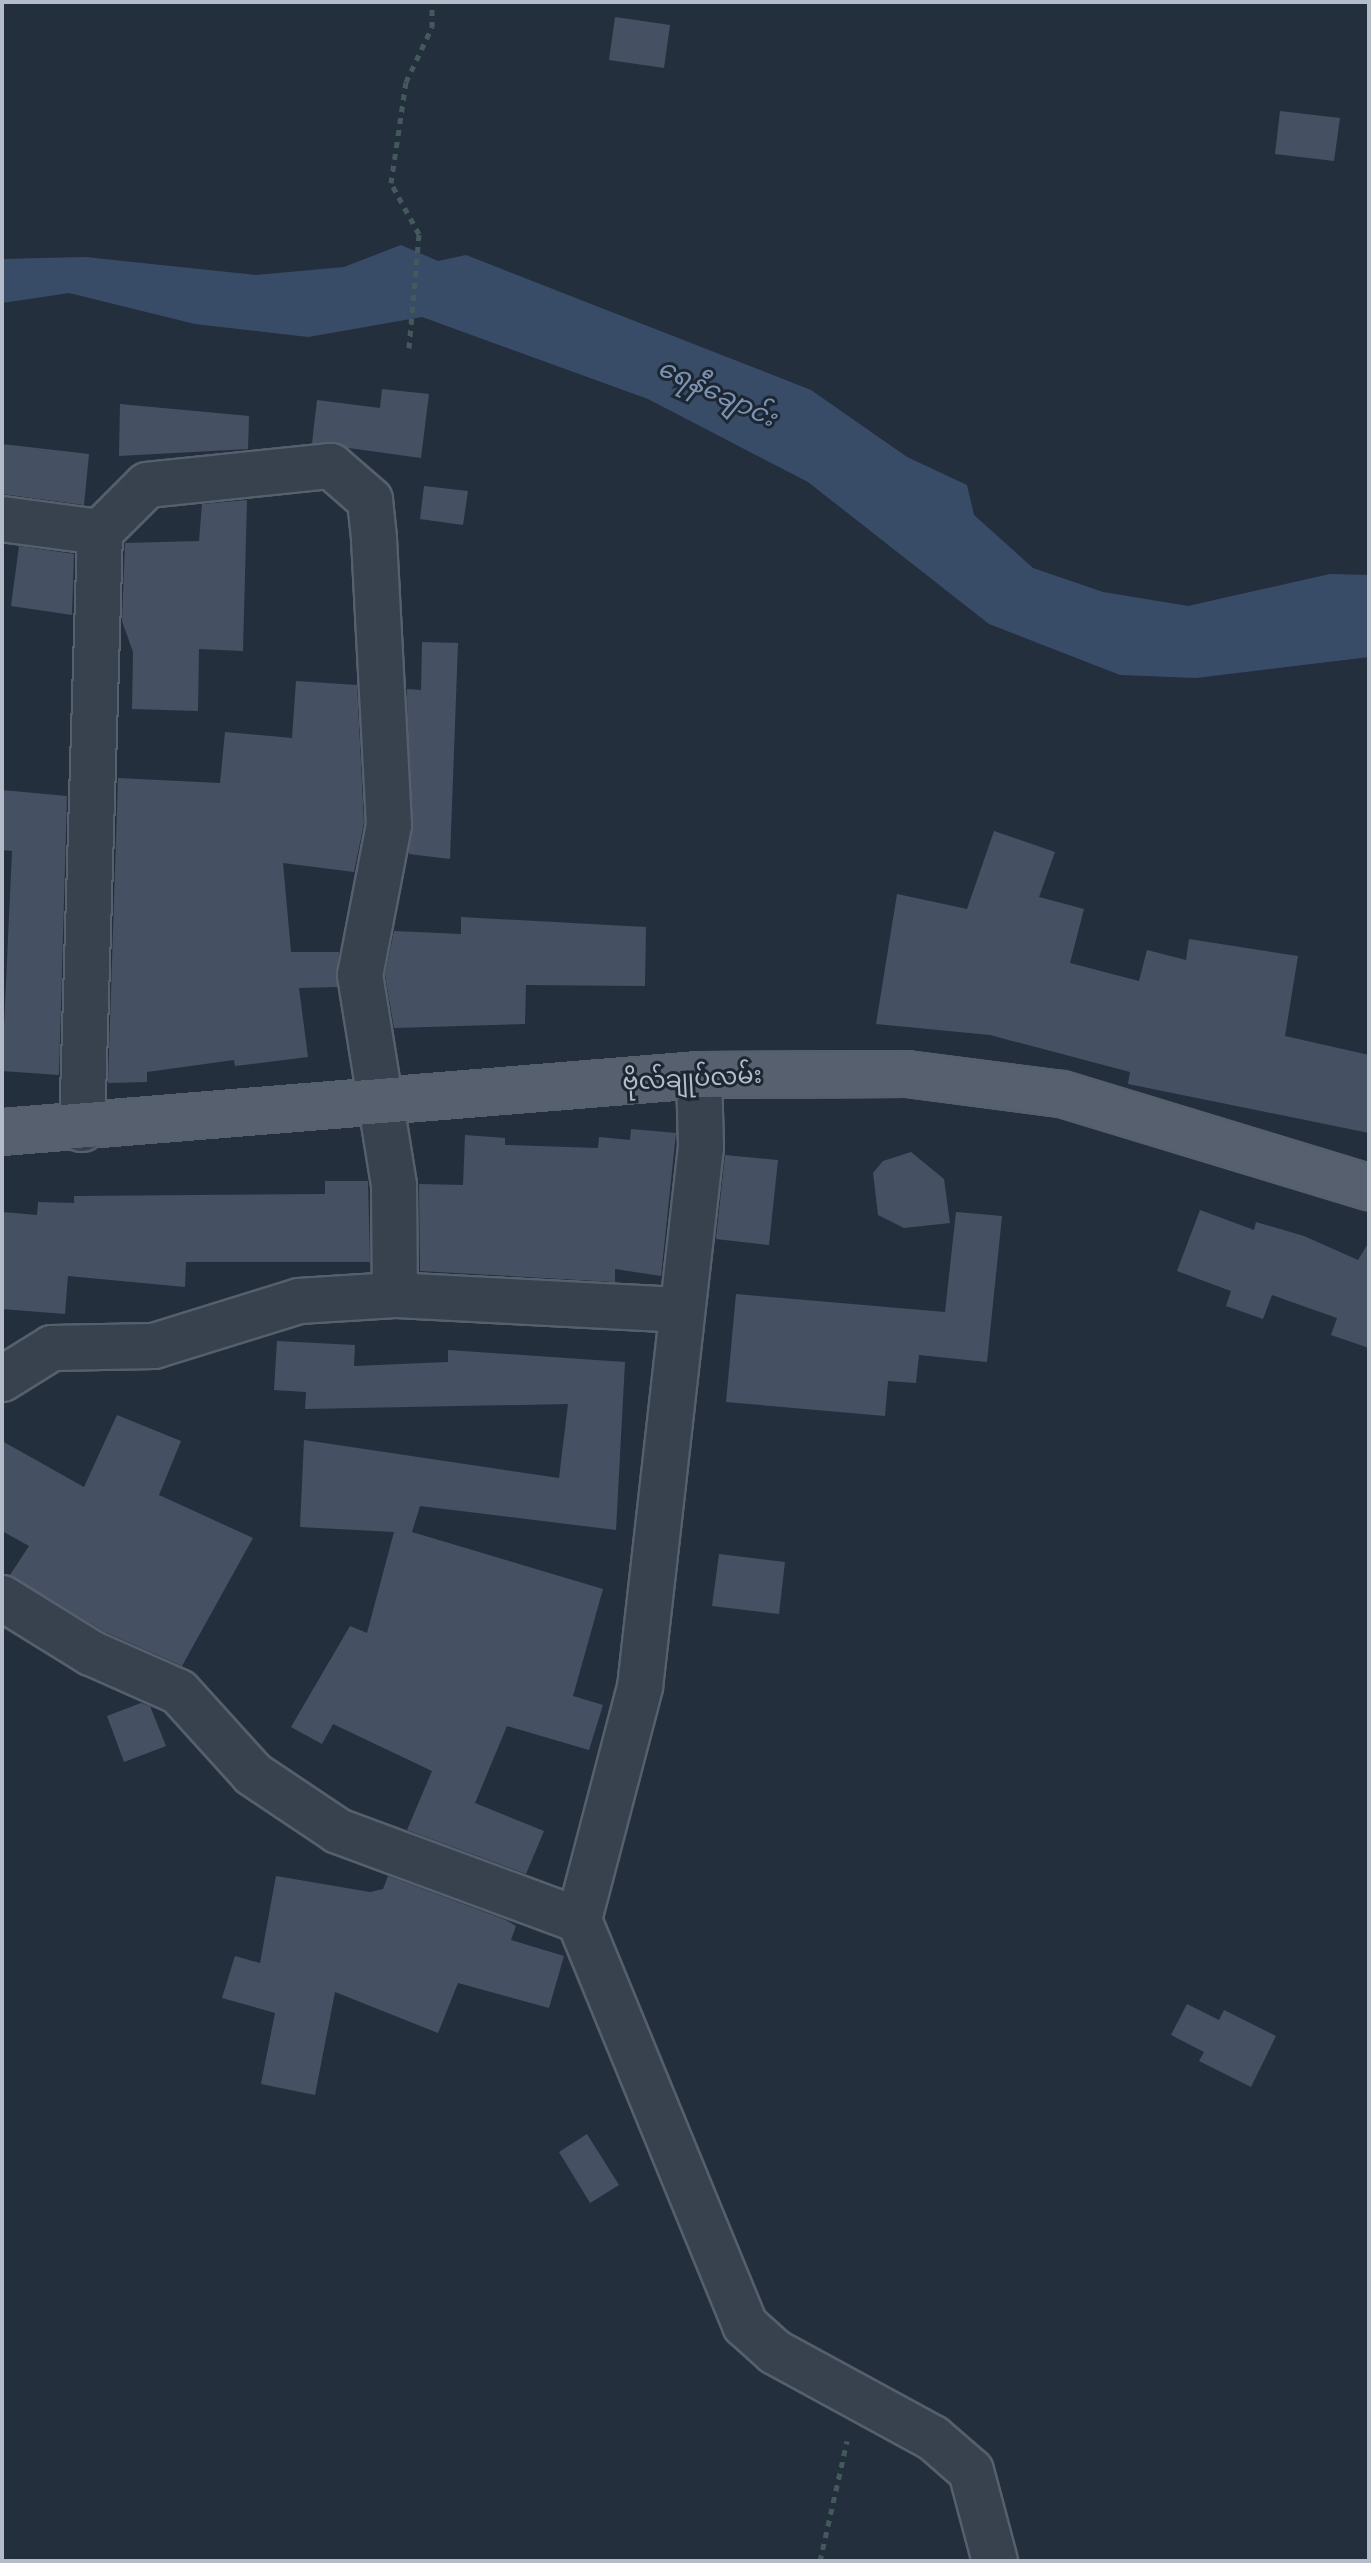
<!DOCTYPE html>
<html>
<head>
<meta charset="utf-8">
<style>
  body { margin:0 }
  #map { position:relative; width:1371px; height:2563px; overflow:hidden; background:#242f3e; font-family:Figtree,"Noto Sans Myanmar",sans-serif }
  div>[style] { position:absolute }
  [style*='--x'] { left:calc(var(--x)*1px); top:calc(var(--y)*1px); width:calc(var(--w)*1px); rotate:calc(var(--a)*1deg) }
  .water>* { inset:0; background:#394c67 }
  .building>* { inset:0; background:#455162 }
  .path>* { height:5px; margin-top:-2.5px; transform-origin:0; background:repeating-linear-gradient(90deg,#44595c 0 6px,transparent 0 12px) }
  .roads { filter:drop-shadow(2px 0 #565f6c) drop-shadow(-2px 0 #565f6c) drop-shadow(0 2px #565f6c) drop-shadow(0 -2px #565f6c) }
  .minor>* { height:44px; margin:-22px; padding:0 22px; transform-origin:22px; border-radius:22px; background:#38414e }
  .major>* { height:44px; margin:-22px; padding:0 22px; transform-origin:22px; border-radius:22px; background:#56606e }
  span { translate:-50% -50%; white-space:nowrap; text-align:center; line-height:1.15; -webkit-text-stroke:6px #1d2633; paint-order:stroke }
  .street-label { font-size:24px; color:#b4bcc9 }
  .water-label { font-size:26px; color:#7c92b1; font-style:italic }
  .frame { position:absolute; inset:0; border:4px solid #b4bcc9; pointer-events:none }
</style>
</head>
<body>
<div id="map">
  <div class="water">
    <i style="clip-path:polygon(401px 245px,438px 261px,466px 255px,811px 390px,907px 457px,967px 485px,974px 515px,1033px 568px,1103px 592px,1188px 606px,1330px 574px,1369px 575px,1369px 657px,1196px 678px,1120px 675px,989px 624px,808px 482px,648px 399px,422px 317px,308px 337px,195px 324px,69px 293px,2px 303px,2px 259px,85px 257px,256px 275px,344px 267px)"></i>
  </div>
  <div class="building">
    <i style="clip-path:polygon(615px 17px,670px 25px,664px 68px,609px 60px)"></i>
    <i style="clip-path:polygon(1280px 111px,1340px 118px,1334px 161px,1275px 154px)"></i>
    <i style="clip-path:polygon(382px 389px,429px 394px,421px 458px,312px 443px,317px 400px,380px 408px)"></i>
    <i style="clip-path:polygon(120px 404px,249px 416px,248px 449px,119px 456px)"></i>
    <i style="clip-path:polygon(2px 444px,89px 454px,84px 505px,2px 494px)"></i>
    <i style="clip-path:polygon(424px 486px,468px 491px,463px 525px,420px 519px)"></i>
    <i style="clip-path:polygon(247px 500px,243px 651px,199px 649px,198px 711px,132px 709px,133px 652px,122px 621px,125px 543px,199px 541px,202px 504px)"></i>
    <i style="clip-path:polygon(19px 546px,74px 554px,72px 615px,11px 606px)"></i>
    <i style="clip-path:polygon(422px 642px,458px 643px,450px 859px,409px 854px,407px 689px,421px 690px)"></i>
    <i style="clip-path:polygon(296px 681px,357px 685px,364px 823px,354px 872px,283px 863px,291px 952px,339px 952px,337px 987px,299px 988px,308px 1057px,235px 1066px,234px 1060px,147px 1072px,147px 1082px,108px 1083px,118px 778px,220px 783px,225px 732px,292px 738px)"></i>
    <i style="clip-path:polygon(2px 790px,67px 796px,59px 1075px,2px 1071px,12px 851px,2px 850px)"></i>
    <i style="clip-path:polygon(994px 831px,1055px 852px,1039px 897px,1084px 909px,1070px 963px,1139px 981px,1147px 950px,1186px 960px,1189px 939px,1298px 956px,1285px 1036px,1369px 1055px,1369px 1133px,1128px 1084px,1130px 1072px,990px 1035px,876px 1024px,897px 894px,967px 909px)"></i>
    <i style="clip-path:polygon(461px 917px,646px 927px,645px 986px,526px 985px,525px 1024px,394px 1028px,385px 975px,394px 931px,461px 934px)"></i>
    <i style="clip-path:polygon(631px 1129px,676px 1133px,661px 1276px,615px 1269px,615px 1282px,420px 1271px,419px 1184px,463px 1185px,465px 1135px,505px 1138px,505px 1145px,598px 1148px,599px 1137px,630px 1140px)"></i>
    <i style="clip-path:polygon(911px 1152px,944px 1179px,950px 1223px,904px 1228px,878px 1215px,873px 1173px,883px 1161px)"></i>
    <i style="clip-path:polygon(725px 1155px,778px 1160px,769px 1245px,716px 1239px)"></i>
    <i style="clip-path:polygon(325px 1181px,368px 1181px,370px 1262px,186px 1262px,185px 1287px,68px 1276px,65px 1314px,2px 1309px,2px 1212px,37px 1215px,38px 1202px,74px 1203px,74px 1196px,325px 1194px)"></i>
    <i style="clip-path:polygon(1200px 1210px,1254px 1230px,1256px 1222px,1304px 1236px,1358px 1260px,1369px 1242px,1369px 1348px,1331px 1335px,1337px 1318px,1272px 1295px,1263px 1319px,1226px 1306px,1231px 1291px,1177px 1271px)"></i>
    <i style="clip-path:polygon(956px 1212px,1002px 1216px,987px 1362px,919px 1355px,916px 1383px,888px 1381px,885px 1416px,726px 1402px,736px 1294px,945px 1312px)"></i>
    <i style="clip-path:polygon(277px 1341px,355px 1345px,354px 1366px,448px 1362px,448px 1350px,625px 1362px,616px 1530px,420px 1506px,412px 1532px,603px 1589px,573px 1696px,603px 1705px,589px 1750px,507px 1726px,475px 1803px,544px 1831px,526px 1874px,407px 1830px,432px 1771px,333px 1724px,322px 1744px,291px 1727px,350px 1626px,367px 1633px,394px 1532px,300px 1527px,304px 1440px,559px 1478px,568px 1404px,305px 1409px,306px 1392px,274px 1390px)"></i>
    <i style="clip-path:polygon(117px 1415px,181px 1441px,159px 1495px,253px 1538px,182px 1666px,103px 1631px,10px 1575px,29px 1546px,2px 1531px,2px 1441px,84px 1487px)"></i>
    <i style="clip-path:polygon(719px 1554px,785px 1562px,779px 1614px,712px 1606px)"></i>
    <i style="clip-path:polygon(141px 1703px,150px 1706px,166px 1746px,124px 1762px,107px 1716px)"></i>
    <i style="clip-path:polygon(276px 1876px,370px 1892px,383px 1889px,388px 1876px,506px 1920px,516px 1926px,511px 1940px,564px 1956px,549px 2008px,458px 1983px,438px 2033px,335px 1992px,315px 2095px,261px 2084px,275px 2013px,222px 1998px,235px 1956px,260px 1963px)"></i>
    <i style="clip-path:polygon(1187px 2004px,1219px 2020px,1224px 2010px,1276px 2036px,1251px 2087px,1199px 2061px,1204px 2052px,1171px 2035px)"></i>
    <i style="clip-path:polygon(587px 2134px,619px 2185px,590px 2203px,559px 2152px)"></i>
  </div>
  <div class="path">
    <i style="--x:409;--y:348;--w:114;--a:-85"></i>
    <i style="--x:419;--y:234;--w:58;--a:-118.8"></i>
    <i style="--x:391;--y:183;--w:102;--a:-81.6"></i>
    <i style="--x:406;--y:82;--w:61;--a:-64.7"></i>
    <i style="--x:432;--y:27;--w:25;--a:-90"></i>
    <i style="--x:820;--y:2561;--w:123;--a:-77.3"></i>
  </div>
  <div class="roads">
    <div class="minor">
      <i style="--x:2;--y:519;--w:99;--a:7.6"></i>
      <i style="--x:699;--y:1075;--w:72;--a:88.4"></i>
      <i style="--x:701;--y:1147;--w:543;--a:96.44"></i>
      <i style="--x:640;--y:1687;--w:241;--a:104.7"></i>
      <i style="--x:579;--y:1920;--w:438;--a:67.7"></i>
      <i style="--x:745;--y:2325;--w:40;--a:42"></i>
      <i style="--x:775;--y:2352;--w:180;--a:28.6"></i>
      <i style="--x:933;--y:2438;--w:50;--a:41"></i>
      <i style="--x:971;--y:2471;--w:93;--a:75.1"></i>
      <i style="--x:82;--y:1129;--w:597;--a:-88.27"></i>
      <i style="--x:100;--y:532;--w:66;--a:-45"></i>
      <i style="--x:147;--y:485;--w:185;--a:-5.9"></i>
      <i style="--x:331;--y:466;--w:52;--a:41.1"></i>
      <i style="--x:370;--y:500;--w:39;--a:84"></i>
      <i style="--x:374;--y:539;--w:286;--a:87"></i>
      <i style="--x:389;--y:825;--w:153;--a:100.9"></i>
      <i style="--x:360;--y:975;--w:213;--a:80.8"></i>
      <i style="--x:394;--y:1185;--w:110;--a:89.5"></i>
      <i style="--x:2;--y:1379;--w:59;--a:-31.8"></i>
      <i style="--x:52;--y:1348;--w:102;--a:-1.1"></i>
      <i style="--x:154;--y:1346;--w:152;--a:-17.2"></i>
      <i style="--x:299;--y:1301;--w:96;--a:-3.6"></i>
      <i style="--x:395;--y:1295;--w:286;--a:3"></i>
      <i style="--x:2;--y:1598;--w:105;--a:31.7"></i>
      <i style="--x:91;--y:1653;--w:96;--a:23.9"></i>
      <i style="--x:179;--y:1692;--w:110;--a:47.9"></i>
      <i style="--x:253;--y:1774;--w:102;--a:33.8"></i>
      <i style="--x:338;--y:1831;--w:257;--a:20.3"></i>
    </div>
    <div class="major">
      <i style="--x:2;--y:1132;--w:699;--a:-4.68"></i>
      <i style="--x:699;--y:1075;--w:208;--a:-0.3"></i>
      <i style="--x:907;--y:1074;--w:156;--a:7.4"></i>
      <i style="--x:1062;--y:1094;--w:321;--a:16.9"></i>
    </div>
  </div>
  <div class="street-label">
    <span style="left:692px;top:1078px;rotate:-3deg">ဗိုလ်‌ချုပ်‌လမ်း</span>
  </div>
  <div class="water-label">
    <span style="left:717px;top:393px;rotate:25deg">ရေနီချောင်း</span>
  </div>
  <div class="frame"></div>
</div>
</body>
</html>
